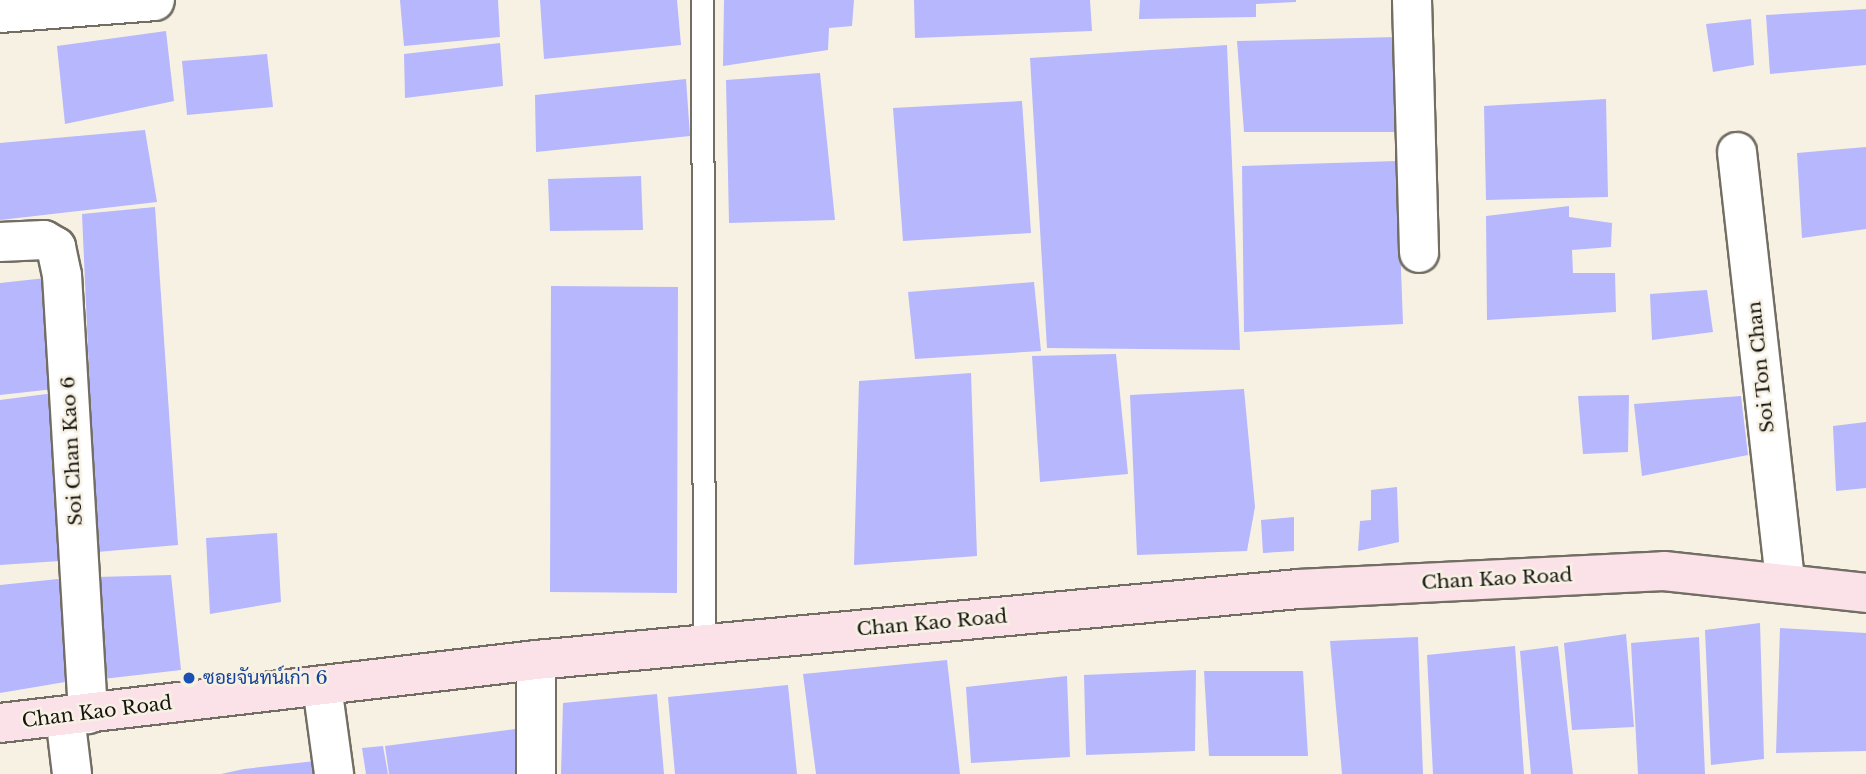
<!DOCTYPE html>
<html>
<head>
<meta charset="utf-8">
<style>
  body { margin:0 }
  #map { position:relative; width:1866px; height:774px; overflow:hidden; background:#f7f1e4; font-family:"Libre Baskerville",Sarabun,serif }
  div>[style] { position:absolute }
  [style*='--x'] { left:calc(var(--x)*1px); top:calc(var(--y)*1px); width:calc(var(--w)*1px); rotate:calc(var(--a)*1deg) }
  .building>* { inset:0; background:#b6b7fd }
  .roads { filter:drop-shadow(2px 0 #736e63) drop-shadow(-2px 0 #736e63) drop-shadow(0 2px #736e63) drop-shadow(0 -2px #736e63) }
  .lane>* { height:21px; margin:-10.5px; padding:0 10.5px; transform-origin:10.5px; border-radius:10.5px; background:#fff }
  .street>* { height:38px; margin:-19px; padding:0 19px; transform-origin:19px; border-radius:19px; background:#fff }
  .secondary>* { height:38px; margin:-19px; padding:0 19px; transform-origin:19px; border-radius:19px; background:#fbe2e8 }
  .dots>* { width:19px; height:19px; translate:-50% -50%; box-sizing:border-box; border:4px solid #f7f1e4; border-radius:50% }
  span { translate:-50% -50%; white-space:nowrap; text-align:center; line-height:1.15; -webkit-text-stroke:5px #f7f1e4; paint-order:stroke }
  .street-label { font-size:19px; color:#15130f }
  .transit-label { font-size:19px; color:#164399 }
  .left { translate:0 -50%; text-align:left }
</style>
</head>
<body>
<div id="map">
  <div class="building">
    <i style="clip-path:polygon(400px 0,498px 0,500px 37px,404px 46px)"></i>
    <i style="clip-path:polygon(540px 0,677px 0,681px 45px,544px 59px)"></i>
    <i style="clip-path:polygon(724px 0,854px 0,852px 26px,829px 28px,828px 50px,723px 66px)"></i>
    <i style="clip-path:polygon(914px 0,1090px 0,1092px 31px,915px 38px)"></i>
    <i style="clip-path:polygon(1140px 0,1296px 0,1296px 2px,1256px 4px,1256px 17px,1139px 19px)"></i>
    <i style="clip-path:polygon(1866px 9px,1866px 65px,1770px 74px,1766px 15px)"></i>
    <i style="clip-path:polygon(1751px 19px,1754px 65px,1713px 72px,1706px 24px)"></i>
    <i style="clip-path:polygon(166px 31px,174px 101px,65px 124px,57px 46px)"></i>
    <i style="clip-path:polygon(1397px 37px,1400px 132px,1244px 132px,1237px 41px)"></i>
    <i style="clip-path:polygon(500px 43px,503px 86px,405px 98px,404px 54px)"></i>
    <i style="clip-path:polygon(1227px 45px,1240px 350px,1047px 348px,1030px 58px)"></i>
    <i style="clip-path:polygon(267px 54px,273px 107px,187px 115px,182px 61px)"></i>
    <i style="clip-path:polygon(820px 73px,835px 220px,729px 223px,726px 80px)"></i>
    <i style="clip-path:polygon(686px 79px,690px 136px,536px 152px,535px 95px)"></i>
    <i style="clip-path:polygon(1606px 99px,1608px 197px,1486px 200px,1484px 106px)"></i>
    <i style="clip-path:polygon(1022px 101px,1031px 233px,903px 241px,893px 108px)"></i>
    <i style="clip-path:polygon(145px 130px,157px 202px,0 220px,0 143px)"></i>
    <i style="clip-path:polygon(1866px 147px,1866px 229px,1802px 238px,1797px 153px)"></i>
    <i style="clip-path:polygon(1397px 161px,1403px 324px,1244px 332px,1242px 166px)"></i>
    <i style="clip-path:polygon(641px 176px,643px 230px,550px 231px,548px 179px)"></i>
    <i style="clip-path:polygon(1569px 206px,1569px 217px,1612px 223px,1611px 247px,1572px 250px,1573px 273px,1615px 273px,1616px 312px,1487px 320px,1486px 216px)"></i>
    <i style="clip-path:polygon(155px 207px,178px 545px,97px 552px,82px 214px)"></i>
    <i style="clip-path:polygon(55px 277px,63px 388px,0 395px,0 283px)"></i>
    <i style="clip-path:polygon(1034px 282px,1041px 351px,915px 359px,908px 292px)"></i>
    <i style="clip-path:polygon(551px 286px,678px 287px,677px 593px,550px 592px)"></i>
    <i style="clip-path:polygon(1707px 290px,1713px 332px,1652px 340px,1650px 294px)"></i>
    <i style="clip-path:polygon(1116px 354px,1128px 474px,1040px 482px,1032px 356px)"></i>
    <i style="clip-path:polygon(971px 373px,977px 556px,854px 565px,859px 381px)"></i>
    <i style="clip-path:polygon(1244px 389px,1255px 507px,1247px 551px,1137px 555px,1130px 395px)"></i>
    <i style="clip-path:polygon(62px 392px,75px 560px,0 565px,0 400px)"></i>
    <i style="clip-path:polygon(1629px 395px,1628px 452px,1583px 454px,1578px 396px)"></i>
    <i style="clip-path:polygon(1741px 396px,1748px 455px,1642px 476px,1634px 404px)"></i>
    <i style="clip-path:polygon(1866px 422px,1866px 488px,1836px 491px,1833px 426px)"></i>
    <i style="clip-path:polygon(1397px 487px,1399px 542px,1358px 551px,1360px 521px,1371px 520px,1371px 490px)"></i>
    <i style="clip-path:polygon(1294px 517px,1294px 551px,1263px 553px,1261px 520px)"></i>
    <i style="clip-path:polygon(277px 533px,281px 602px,210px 614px,206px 538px)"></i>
    <i style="clip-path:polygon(171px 575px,181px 670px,103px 679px,96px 577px)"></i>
    <i style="clip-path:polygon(68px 578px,77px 680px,0 693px,0 585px)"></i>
    <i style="clip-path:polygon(1760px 623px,1764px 759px,1711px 765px,1705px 630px)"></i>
    <i style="clip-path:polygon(1780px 628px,1866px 633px,1866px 751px,1776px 753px)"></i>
    <i style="clip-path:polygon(1626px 634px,1634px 727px,1572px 730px,1564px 643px)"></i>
    <i style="clip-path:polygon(1418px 637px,1423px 774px,1342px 774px,1330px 641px)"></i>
    <i style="clip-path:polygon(1699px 637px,1705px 774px,1638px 774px,1631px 643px)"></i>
    <i style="clip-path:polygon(1515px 646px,1524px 774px,1433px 774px,1427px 655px)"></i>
    <i style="clip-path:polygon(1558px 646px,1573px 774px,1531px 774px,1520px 651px)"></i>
    <i style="clip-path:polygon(947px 660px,960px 774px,816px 774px,803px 674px)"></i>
    <i style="clip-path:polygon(1196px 670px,1195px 751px,1086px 755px,1084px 675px)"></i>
    <i style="clip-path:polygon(1204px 671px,1303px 671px,1308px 756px,1209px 756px)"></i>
    <i style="clip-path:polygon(1067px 676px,1070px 757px,971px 763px,966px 687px)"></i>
    <i style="clip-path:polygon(788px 685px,797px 774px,675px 774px,668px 697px)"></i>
    <i style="clip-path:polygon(657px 694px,664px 774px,561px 774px,563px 703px)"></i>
    <i style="clip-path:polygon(515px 729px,523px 774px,389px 774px,385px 746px)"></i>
    <i style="clip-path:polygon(383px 746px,388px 774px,366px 774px,362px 748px)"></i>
    <i style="clip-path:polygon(315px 761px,317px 774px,221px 774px,244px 769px)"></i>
  </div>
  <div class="roads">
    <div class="lane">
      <i style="--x:702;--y:0;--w:646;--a:89.82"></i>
    </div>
    <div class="street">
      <i style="--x:1412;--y:0;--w:253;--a:88.4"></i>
      <i style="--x:0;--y:13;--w:155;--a:-4.4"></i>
      <i style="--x:1737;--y:152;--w:433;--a:83.6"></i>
      <i style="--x:0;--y:242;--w:44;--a:-2.6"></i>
      <i style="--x:44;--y:240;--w:14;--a:30"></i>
      <i style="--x:56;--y:247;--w:29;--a:78"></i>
      <i style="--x:62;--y:275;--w:440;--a:86.6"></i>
      <i style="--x:536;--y:660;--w:114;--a:90"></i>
      <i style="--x:322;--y:686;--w:89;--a:82.2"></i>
      <i style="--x:65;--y:716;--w:58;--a:83.1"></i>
    </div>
    <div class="secondary">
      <i style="--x:0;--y:723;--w:540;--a:-6.7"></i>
      <i style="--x:536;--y:660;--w:765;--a:-5.32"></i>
      <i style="--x:1298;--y:589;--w:366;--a:-2.8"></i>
      <i style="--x:1664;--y:571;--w:203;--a:6.2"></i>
    </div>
  </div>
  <div class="dots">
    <i style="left:189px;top:678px;background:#1a4fb4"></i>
  </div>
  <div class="street-label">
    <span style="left:1761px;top:367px;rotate:-96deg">Soi Ton Chan</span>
    <span style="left:72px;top:451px;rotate:-93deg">Soi Chan Kao 6</span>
    <span style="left:1497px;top:579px;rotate:-3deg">Chan Kao Road</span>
    <span style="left:932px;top:623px;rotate:-5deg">Chan Kao Road</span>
    <span style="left:97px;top:712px;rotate:-7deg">Chan Kao Road</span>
  </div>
  <div class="transit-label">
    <span class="left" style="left:203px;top:678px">ซอยจันทน์เก่า 6</span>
  </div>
</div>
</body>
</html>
